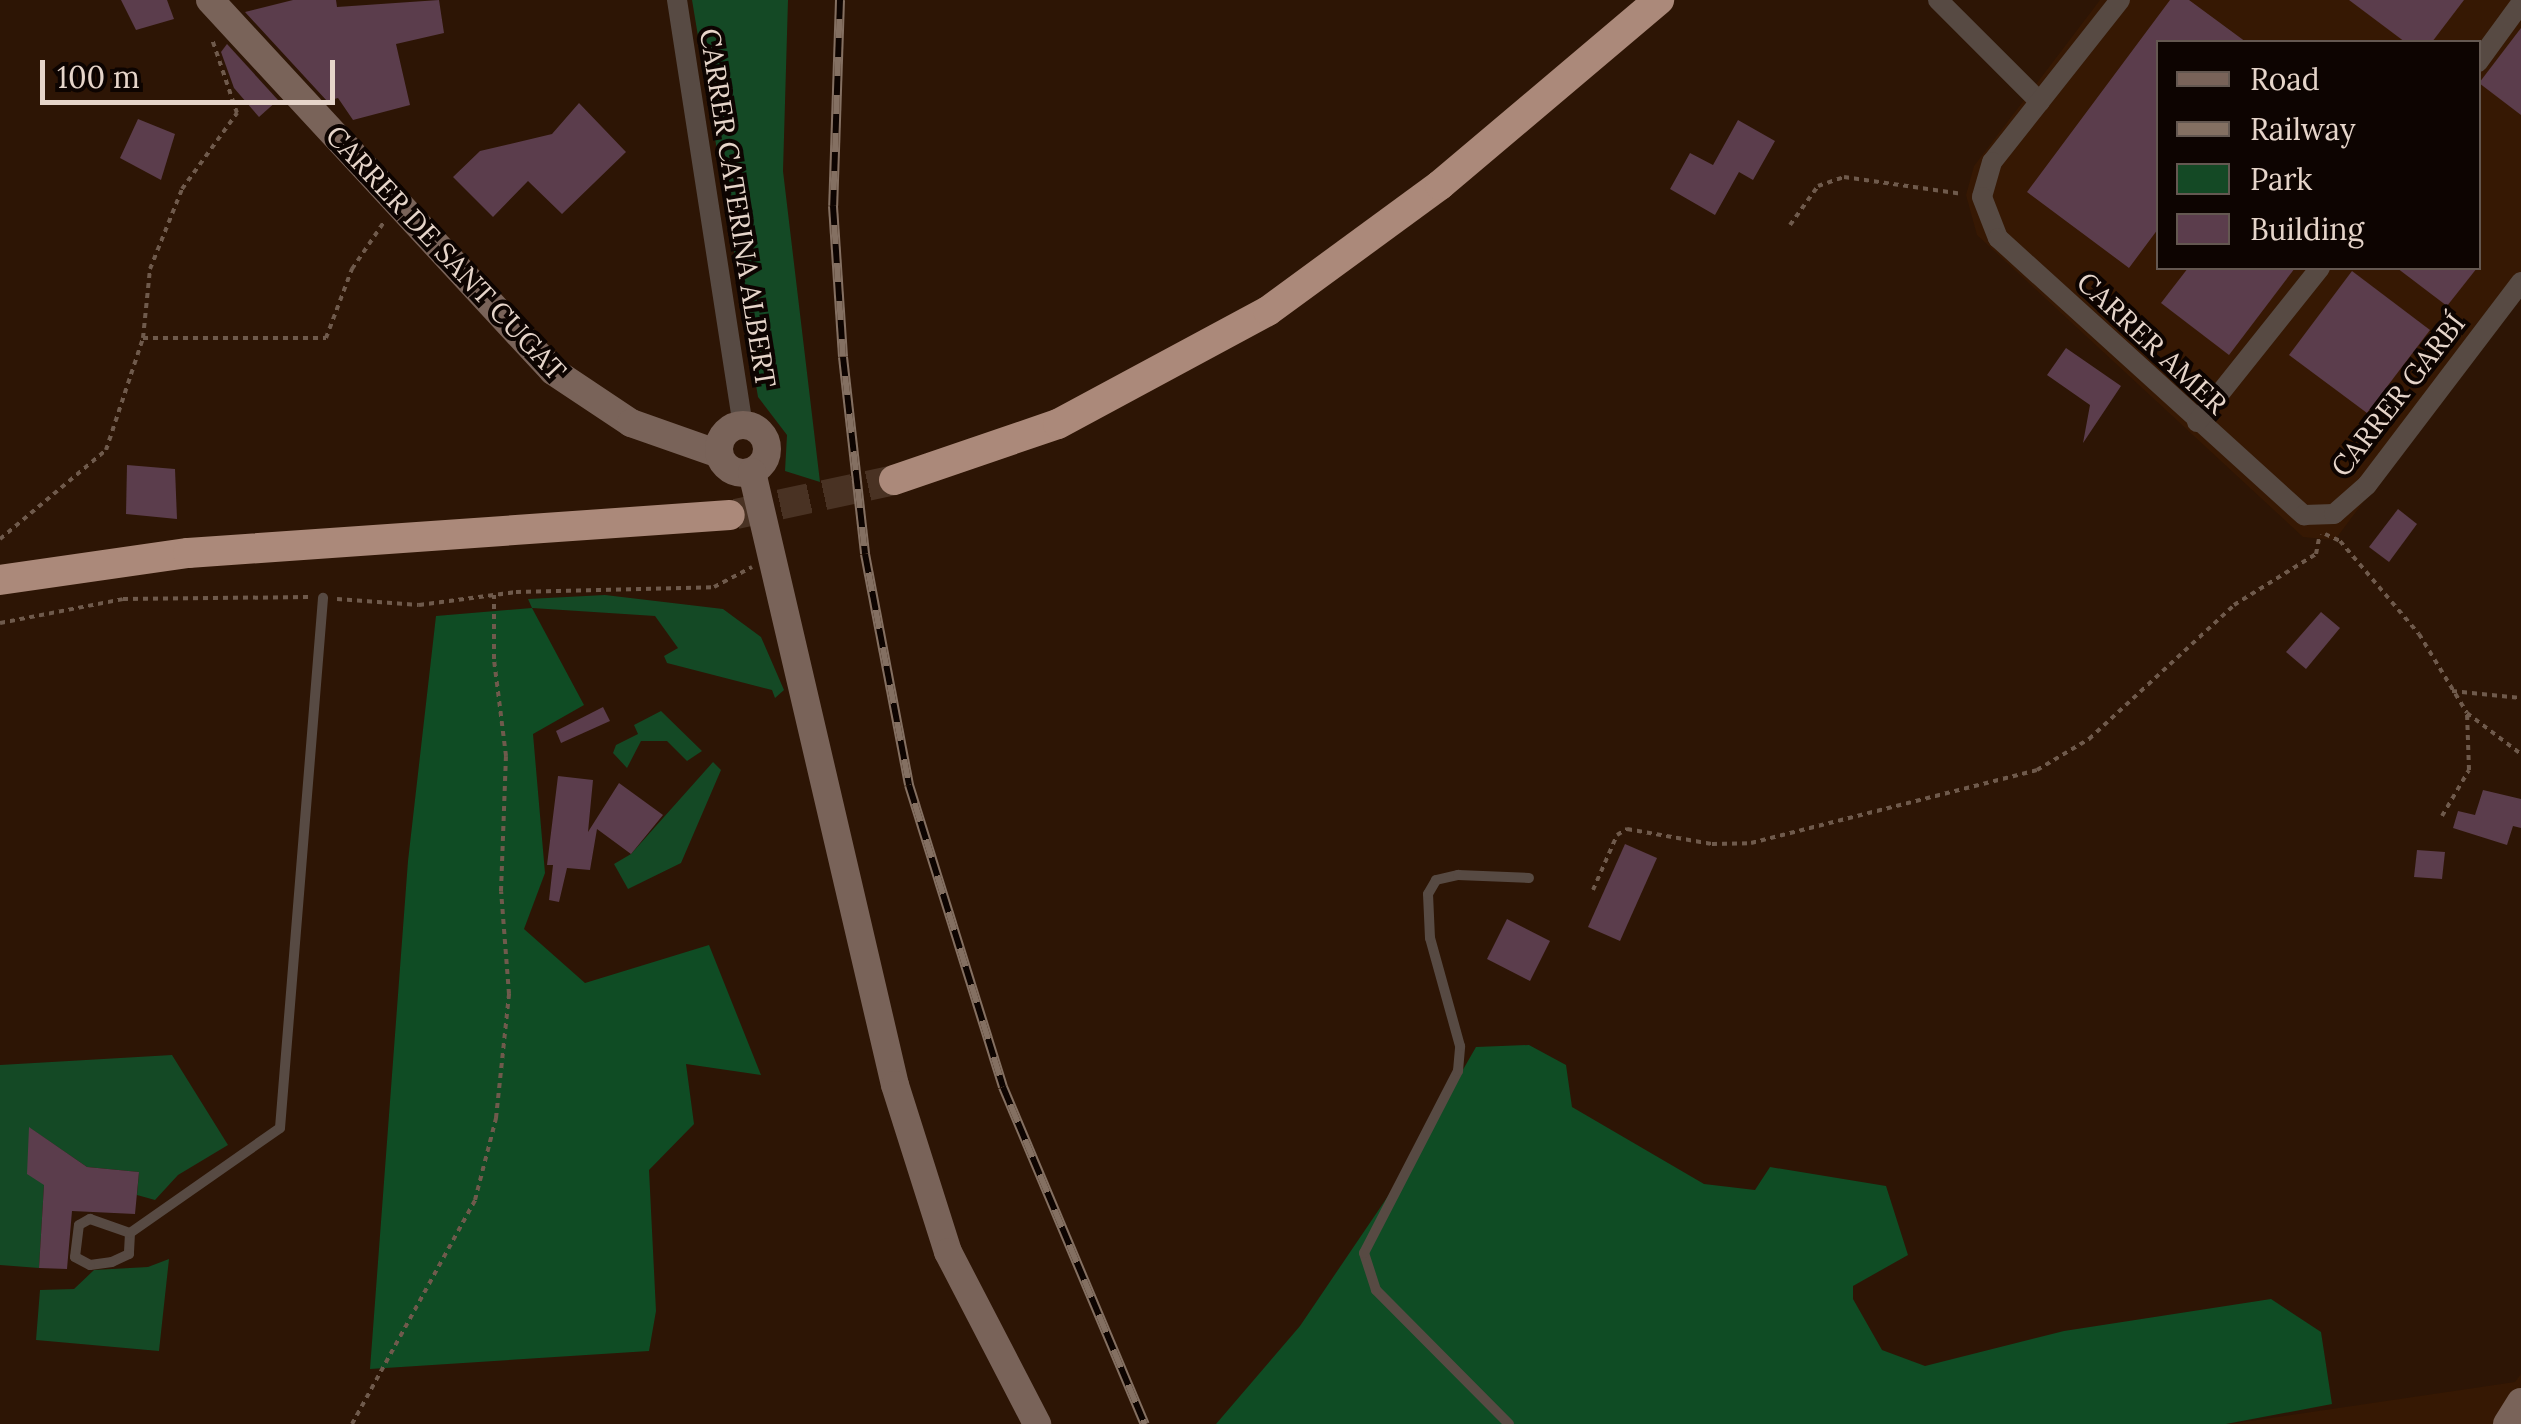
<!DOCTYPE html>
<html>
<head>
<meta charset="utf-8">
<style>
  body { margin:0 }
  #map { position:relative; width:2521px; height:1424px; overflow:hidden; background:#2d1505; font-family:Lora,serif }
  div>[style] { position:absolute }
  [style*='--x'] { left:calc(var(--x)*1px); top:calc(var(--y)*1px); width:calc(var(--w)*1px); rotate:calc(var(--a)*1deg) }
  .built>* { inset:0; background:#361803 }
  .green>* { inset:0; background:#144925 }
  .forest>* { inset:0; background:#0f4c24 }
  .building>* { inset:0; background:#5b3d4c }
  .highway-tunnel>* { height:30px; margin-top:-15px; transform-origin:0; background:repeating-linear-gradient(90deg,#493223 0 30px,transparent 0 45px) }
  .path>* { height:4px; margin-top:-2px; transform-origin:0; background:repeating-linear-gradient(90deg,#6f5a4c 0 5px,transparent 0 10px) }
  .lane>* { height:10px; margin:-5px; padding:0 5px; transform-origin:5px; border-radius:5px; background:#574a43 }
  .street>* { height:20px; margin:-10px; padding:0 10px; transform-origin:10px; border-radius:10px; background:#574a43 }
  .secondary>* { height:28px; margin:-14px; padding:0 14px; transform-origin:14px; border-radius:14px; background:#796359 }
  .secondary>.ring { margin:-14px; padding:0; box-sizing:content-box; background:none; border:28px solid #796359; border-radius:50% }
  .highway>* { height:30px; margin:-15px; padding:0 15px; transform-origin:15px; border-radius:15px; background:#ab897a }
  .rail>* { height:10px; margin-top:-5px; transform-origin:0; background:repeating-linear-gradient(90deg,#0d0401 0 19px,#847062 0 38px); box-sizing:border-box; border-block:2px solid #847062 }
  span { translate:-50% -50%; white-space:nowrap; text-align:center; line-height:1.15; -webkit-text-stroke:8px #0d0401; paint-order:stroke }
  .street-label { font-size:28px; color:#e6d5ca }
  .legend { position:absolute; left:2156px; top:40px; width:325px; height:230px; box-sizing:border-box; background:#0d0401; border:2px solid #645851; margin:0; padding:12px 18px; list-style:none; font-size:30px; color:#e6d5ca }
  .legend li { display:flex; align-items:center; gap:20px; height:50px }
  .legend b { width:50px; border:2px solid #645851 }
  .scale { position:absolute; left:40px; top:60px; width:295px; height:45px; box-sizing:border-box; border:5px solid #e6d5ca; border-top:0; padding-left:12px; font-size:30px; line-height:35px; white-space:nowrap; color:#e6d5ca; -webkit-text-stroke:8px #0d0401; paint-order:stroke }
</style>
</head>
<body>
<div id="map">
  <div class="built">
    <i style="clip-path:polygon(evenodd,2100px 0,2521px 0,2521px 290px,2335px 540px,2303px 537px,1977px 235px,1966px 195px,1974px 166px,2100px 0,2158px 42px,2478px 42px,2478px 268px,2158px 268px,2158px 42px)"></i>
    <i style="clip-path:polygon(2521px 1374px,2521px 1424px,2230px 1424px,2515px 1382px)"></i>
  </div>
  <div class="green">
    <i style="clip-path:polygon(692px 0,788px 0,783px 171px,820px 482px,785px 471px,787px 435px,758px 397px)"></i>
    <i style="clip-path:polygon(605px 595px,723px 609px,761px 637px,784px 690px,775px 698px,772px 690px,667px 663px,664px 656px,678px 648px,655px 616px,532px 608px,528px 599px)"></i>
    <i style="clip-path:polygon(661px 711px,702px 751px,687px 761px,667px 741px,641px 741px,627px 768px,613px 753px,616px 745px,638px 734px,634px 725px)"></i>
    <i style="clip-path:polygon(713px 762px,721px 770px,681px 863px,628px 889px,614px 864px,631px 854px)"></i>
    <i style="clip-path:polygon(172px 1055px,228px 1145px,178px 1175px,155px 1200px,137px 1195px,139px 1172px,87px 1167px,30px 1128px,44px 1185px,39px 1268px,0 1265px,0 1065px)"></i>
    <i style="clip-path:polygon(169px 1259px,159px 1351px,36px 1340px,40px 1290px,74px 1289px,94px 1270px,148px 1267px)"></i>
  </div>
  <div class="forest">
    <i style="clip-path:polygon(532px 608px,584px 705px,533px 734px,545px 873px,524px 929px,585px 983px,709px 945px,761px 1075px,686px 1064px,694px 1124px,649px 1170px,656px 1311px,649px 1351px,370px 1369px,408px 861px,436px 616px)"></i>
    <i style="clip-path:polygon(1529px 1045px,1566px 1065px,1572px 1107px,1704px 1184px,1755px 1190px,1770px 1167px,1886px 1186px,1908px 1255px,1853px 1286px,1853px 1299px,1882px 1350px,1925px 1366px,2064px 1331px,2271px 1299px,2321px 1332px,2332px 1404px,2226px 1424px,1216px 1424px,1300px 1326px,1403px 1174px,1476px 1047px)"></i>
  </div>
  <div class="building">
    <i style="clip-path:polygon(121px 0,167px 0,174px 19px,136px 30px)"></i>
    <i style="clip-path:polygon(293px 0,336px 0,337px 7px,439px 0,444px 33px,396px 44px,410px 105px,353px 120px,338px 98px,327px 101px,245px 12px)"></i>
    <i style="clip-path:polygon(2170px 0,2189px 0,2246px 42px,2158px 42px,2158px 229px,2129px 268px,2027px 192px)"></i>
    <i style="clip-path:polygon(2349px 0,2464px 0,2432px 42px,2405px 42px)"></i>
    <i style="clip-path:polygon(2521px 28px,2521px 115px,2479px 83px)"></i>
    <i style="clip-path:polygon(227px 44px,278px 100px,259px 117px,234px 88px,221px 52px)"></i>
    <i style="clip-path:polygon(579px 103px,626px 152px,562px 214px,528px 181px,493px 217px,453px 177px,480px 151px,552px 134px)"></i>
    <i style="clip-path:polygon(138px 119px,175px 134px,161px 180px,120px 158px)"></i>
    <i style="clip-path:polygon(1738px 120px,1775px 141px,1753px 180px,1739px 172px,1715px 215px,1670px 189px,1690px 153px,1713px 165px)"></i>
    <i style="clip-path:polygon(2188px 268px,2295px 268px,2229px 355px,2161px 303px)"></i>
    <i style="clip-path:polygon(2397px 268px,2477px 268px,2447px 306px)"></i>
    <i style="clip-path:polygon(2352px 271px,2430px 330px,2367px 413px,2289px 355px)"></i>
    <i style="clip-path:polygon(2066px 348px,2121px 386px,2083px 443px,2090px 405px,2047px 375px)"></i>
    <i style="clip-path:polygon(127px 465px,175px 469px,177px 519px,126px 514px)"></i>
    <i style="clip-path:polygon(2398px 509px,2417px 524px,2389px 562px,2369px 547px)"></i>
    <i style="clip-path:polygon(2321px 612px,2340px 628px,2306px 669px,2286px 652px)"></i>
    <i style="clip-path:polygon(603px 707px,610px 721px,561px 743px,556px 731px)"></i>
    <i style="clip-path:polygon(558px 776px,593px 780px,588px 832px,619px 783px,663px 815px,631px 854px,597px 829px,590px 870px,567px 868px,559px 902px,549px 900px,553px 865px,547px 865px)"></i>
    <i style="clip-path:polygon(2483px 790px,2521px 799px,2521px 828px,2513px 826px,2507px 845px,2453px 828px,2458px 811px,2475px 815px)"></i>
    <i style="clip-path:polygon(1625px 844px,1657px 858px,1620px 941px,1588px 927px)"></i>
    <i style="clip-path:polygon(2417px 850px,2445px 852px,2442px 879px,2414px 877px)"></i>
    <i style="clip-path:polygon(1507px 919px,1550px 941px,1530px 981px,1487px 959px)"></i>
    <i style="clip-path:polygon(29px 1127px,87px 1167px,139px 1172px,135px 1214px,72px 1211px,67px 1269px,39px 1268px,44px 1185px,27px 1174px)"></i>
  </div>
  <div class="highway-tunnel">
    <i style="--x:736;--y:514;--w:162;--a:-12.1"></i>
  </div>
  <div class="path">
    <i style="--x:1790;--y:225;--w:48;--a:-54.3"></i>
    <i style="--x:1818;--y:186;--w:28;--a:-19"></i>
    <i style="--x:1844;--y:177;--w:120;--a:8.1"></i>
    <i style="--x:143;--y:338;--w:183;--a:0"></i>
    <i style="--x:326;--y:338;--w:74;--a:-69.4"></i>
    <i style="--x:352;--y:269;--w:57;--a:-55.8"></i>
    <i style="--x:2325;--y:534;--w:17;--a:25"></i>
    <i style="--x:2340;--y:541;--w:122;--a:49.7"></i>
    <i style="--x:2419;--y:634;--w:92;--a:58.7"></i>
    <i style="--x:2467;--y:713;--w:68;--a:37.2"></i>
    <i style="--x:0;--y:539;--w:138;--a:-40"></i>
    <i style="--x:106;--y:450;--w:118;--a:-71.7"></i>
    <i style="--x:143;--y:338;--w:69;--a:-84.2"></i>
    <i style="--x:150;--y:269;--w:86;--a:-68.2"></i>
    <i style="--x:182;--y:189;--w:94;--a:-54.1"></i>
    <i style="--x:237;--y:113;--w:78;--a:-108.7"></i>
    <i style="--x:337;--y:599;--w:82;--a:4.2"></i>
    <i style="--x:419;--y:605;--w:98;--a:-7.6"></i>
    <i style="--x:516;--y:592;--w:198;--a:-1.4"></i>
    <i style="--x:714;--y:587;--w:43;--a:-27.8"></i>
    <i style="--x:0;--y:623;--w:125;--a:-11"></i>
    <i style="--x:123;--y:599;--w:185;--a:-0.6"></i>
    <i style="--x:2452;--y:691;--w:69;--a:5.8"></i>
    <i style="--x:2442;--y:816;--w:53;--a:-59.6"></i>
    <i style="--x:2469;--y:770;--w:57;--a:-92"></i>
    <i style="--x:1593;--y:890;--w:60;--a:-66.4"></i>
    <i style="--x:1617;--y:835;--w:12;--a:-31"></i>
    <i style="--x:1627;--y:829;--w:86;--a:10"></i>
    <i style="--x:1712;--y:844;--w:39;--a:-1"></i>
    <i style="--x:1751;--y:843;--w:295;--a:-14.3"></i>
    <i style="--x:2037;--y:770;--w:61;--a:-30.8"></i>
    <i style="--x:2089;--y:739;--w:197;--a:-42.7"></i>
    <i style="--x:2234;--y:605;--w:97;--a:-31.9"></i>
    <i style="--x:2316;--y:554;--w:20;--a:-79"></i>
    <i style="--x:352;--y:1424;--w:256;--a:-61.2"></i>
    <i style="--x:475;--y:1200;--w:85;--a:-75.6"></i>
    <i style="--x:496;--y:1118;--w:125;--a:-84"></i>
    <i style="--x:509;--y:994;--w:103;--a:-94.4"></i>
    <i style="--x:501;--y:891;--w:135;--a:-87.9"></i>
    <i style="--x:506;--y:756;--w:98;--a:-97.1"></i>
    <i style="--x:494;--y:659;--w:64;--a:-90"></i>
  </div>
  <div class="lane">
    <i style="--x:130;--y:1233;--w:21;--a:93"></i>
    <i style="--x:129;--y:1254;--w:19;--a:155"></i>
    <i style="--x:112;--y:1262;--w:22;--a:172"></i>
    <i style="--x:90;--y:1265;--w:17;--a:-152"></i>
    <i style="--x:75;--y:1257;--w:32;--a:-83"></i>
    <i style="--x:79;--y:1225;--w:13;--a:-29"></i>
    <i style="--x:90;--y:1219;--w:42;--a:19.3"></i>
    <i style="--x:130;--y:1233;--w:183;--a:-35"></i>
    <i style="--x:280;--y:1128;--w:532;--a:-85.36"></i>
    <i style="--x:1509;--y:1424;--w:189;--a:-134.8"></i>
    <i style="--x:1376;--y:1290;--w:39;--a:-108"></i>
    <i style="--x:1364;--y:1253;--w:205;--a:-62.7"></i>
    <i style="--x:1458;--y:1071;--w:25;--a:-85"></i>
    <i style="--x:1460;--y:1046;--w:112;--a:-105.5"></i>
    <i style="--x:1430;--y:938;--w:44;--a:-92.6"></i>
    <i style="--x:1428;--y:894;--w:16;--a:-60"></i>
    <i style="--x:1436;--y:880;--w:23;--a:-13"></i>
    <i style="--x:1458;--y:875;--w:71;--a:2.4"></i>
  </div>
  <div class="street">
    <i style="--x:677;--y:0;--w:430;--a:81.2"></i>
    <i style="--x:1938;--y:0;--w:144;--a:45"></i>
    <i style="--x:2120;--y:0;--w:206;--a:128.3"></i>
    <i style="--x:1992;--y:162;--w:36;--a:106"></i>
    <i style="--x:1982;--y:197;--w:44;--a:68.7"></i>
    <i style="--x:1998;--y:238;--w:413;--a:42.2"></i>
    <i style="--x:2304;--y:515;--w:30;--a:-2"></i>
    <i style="--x:2334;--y:514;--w:44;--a:-41.3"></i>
    <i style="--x:2367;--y:485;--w:255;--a:-52.8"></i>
    <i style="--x:2478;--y:62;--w:73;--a:-53.9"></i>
    <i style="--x:2197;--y:422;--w:197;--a:-51.4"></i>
  </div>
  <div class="secondary">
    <i style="--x:210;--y:0;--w:505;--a:47.25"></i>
    <i style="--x:553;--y:371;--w:94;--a:33.7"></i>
    <i style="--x:631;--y:423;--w:93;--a:19.4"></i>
    <i class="ring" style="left:719px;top:425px;width:20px;height:20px"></i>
    <i style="--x:752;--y:472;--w:629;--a:76.87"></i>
    <i style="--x:895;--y:1085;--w:175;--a:72.4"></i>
    <i style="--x:948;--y:1252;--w:194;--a:62.6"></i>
    <i style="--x:2507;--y:1424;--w:26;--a:-58"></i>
  </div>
  <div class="highway">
    <i style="--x:894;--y:480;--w:173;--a:-18.9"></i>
    <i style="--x:1058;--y:424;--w:238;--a:-28.3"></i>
    <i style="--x:1268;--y:311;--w:213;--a:-36.2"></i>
    <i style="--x:1440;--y:185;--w:287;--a:-40.2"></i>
    <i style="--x:0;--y:580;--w:190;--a:-8.2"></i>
    <i style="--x:188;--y:553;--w:543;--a:-4.01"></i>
  </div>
  <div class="rail">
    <i style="--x:840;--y:0;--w:206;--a:91.9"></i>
    <i style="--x:833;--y:206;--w:151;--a:86.2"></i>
    <i style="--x:843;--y:357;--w:198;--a:83.6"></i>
    <i style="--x:865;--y:554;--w:235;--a:79.2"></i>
    <i style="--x:909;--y:785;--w:316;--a:72.7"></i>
    <i style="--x:1003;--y:1087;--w:366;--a:67.2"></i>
  </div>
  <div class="street-label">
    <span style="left:738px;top:208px;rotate:81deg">CARRER CATERINA ALBERT</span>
    <span style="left:446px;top:253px;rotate:47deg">CARRER DE SANT CUGAT</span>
    <span style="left:2152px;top:343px;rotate:43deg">CARRER AMER</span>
    <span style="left:2398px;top:395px;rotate:-52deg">CARRER GARBÍ</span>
  </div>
  <ul class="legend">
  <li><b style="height:12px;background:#796359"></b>Road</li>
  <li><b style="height:12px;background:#847062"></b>Railway</li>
  <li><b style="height:28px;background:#144925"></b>Park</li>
  <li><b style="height:28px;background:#5b3d4c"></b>Building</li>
  </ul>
  <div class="scale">100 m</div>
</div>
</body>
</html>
